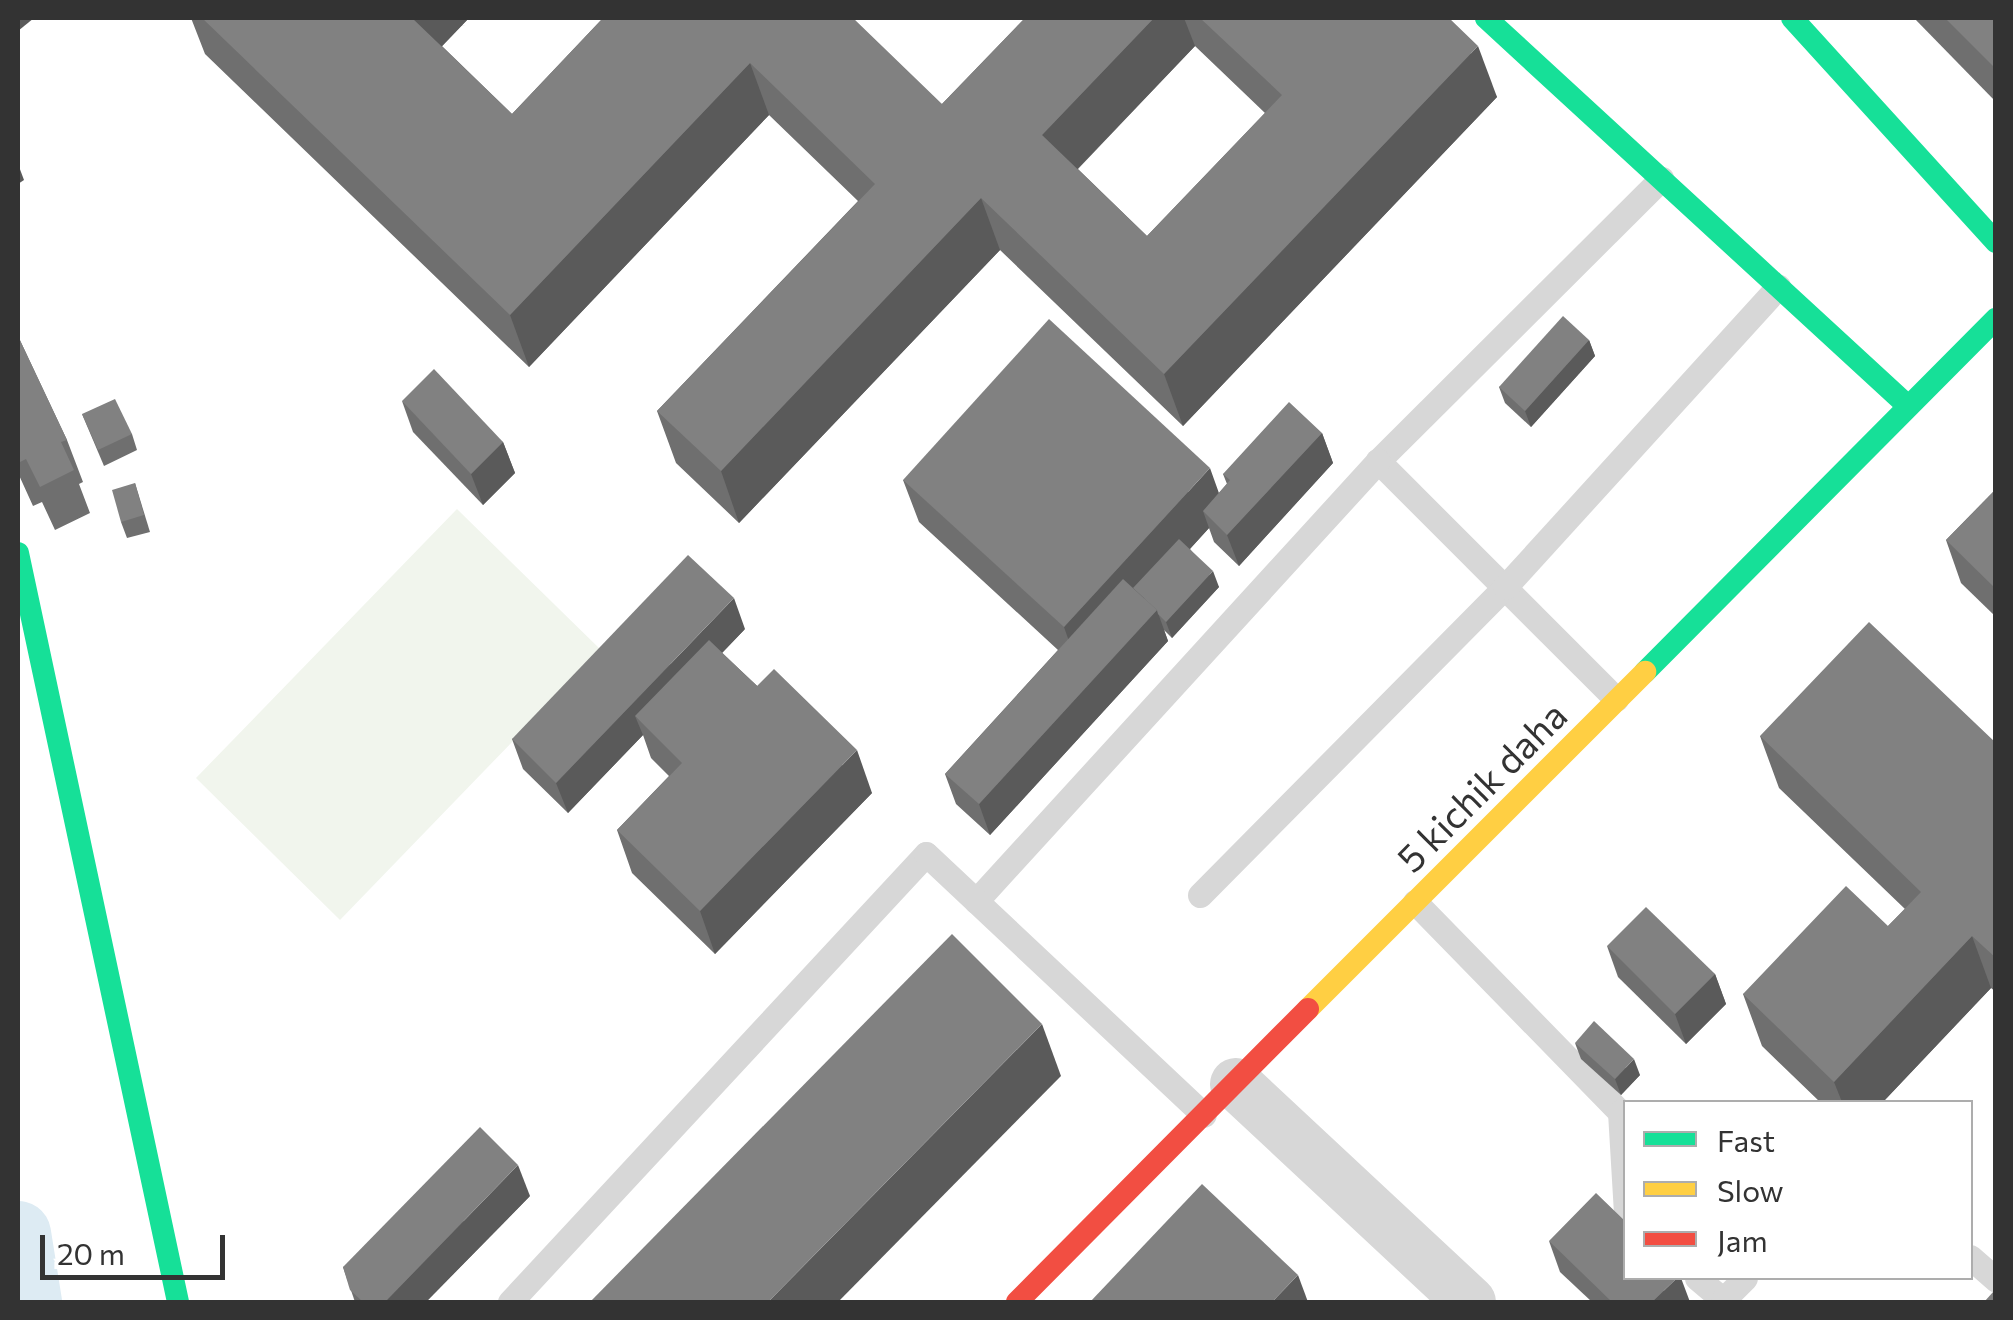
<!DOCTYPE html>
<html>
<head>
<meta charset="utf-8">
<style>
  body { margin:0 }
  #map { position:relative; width:2013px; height:1320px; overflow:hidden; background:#fff; font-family:Commissioner,sans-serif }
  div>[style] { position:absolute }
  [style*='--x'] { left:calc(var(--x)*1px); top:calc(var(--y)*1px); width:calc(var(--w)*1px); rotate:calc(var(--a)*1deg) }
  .green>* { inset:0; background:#f1f5ed }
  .canal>* { height:65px; margin:-32.5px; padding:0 32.5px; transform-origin:32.5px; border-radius:32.5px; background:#ddebf3 }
  .lane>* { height:25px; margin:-12.5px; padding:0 12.5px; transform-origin:12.5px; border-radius:12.5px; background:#d7d7d7 }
  .street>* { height:52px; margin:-26px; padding:0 26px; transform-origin:26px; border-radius:26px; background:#d7d7d7 }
  .fast>* { height:22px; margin:-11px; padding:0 11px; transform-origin:11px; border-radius:11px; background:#16e098 }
  .slow>* { height:22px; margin:-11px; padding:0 11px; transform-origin:11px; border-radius:11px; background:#ffcf43 }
  .jam>* { height:22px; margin:-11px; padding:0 11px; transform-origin:11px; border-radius:11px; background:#f24e42 }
  .wall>* { inset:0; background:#6f6f6f }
  .shaded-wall>* { inset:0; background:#5a5a5a }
  .building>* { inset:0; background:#818181 }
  span { translate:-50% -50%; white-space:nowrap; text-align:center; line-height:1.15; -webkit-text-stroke:10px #fff; paint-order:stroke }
  .street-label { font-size:38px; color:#333 }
  .frame { position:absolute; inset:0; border:20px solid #333; pointer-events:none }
  .legend { position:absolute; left:1623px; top:1100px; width:350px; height:180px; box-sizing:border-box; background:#fff; border:2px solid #adadad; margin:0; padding:12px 18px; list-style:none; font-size:30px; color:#333 }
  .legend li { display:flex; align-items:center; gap:20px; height:50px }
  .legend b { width:50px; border:2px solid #adadad }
  .scale { position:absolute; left:40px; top:1235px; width:185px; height:45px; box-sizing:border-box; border:5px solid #333; border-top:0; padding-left:12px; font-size:30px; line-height:35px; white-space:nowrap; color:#333; -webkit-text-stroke:8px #fff; paint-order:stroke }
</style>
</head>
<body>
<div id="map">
  <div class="green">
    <i style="clip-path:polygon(457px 509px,601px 650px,340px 920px,196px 778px)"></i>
  </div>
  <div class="canal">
    <i style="--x:18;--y:1233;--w:70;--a:80.9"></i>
  </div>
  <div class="lane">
    <i style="--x:1616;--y:699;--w:337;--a:-135"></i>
    <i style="--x:1378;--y:461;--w:400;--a:-44.9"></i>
    <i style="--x:1200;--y:895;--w:433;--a:-45.3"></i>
    <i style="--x:1505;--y:587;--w:406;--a:-47.7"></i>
    <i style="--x:976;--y:901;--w:596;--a:-47.58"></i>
    <i style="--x:1415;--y:902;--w:293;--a:45.7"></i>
    <i style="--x:1620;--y:1112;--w:102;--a:86.6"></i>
    <i style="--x:1970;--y:1257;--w:35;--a:41"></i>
    <i style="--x:1697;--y:1278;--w:34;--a:40"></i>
    <i style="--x:1723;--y:1300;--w:31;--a:-45"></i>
    <i style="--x:510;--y:1302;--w:611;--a:-47.12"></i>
    <i style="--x:926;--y:854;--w:381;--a:43.2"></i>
  </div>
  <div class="street">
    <i style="--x:1236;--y:1084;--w:320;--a:43"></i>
  </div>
  <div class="fast">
    <i style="--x:1486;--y:18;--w:573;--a:42.6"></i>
    <i style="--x:1792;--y:18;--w:303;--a:47.7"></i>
    <i style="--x:18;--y:553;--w:766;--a:77.94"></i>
    <i style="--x:1645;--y:672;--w:498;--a:-45.2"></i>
  </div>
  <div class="slow">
    <i style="--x:1308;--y:1009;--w:477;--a:-45"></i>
  </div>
  <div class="jam">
    <i style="--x:1017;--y:1302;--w:413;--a:-45.2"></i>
  </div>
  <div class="wall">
    <i style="clip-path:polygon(evenodd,191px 18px,469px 18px,442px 46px,512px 114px,603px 18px,942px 104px,1025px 18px,1449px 18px,1497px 97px,1183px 426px,1000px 250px,739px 523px,676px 463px,657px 411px,858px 201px,769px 115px,529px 367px,205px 54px,191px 18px,1195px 46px,1265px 113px,1147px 236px,1078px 169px,1195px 46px)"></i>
    <i style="clip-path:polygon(1914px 18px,1996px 18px,1996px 102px)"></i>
    <i style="clip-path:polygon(18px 336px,67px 440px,83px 482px,79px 484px,90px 513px,55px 530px,42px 502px,33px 506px,18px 473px)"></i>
    <i style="clip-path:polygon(1589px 340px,1595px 356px,1531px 427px,1505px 403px,1499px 387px)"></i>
    <i style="clip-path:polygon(402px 401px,503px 442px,515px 473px,483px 505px,413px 432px)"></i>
    <i style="clip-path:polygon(82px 414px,132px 434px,137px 450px,104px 466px)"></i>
    <i style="clip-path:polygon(1322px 433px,1333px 463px,1239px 566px,1214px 542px,1209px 528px,1190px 549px,1219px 587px,1172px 638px,1164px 630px,1168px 641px,990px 835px,956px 804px,945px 774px,1058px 650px,919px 522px,903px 480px,1219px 493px,1227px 484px,1223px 474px)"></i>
    <i style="clip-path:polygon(135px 483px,150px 532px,127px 538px,121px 522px)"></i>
    <i style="clip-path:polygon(1996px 489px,1996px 617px,1961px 583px,1946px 540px)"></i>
    <i style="clip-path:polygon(745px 629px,722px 653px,872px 793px,715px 954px,632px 873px,617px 830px,669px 776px,651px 758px,643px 735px,568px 813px,523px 769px,512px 739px)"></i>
    <i style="clip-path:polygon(1760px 736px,1996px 743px,1996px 992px,1991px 988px,1883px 1102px,1820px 1102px,1762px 1046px,1743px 994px,1888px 926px,1905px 909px,1779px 788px)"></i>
    <i style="clip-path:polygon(1607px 946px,1715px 974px,1726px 1004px,1686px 1044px,1618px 977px)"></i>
    <i style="clip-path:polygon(1575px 1043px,1640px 1075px,1621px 1095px,1581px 1059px)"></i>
    <i style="clip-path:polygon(530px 1196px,426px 1302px,355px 1302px,343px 1267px)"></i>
    <i style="clip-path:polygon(1549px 1241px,1690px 1302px,1592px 1302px,1560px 1272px)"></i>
  </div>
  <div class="shaded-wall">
    <i style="clip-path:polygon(18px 18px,34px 18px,18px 31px)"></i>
    <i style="clip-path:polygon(408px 18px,469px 18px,425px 64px)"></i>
    <i style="clip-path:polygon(1154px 18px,1184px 18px,1195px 46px,1061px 186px,1042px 135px)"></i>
    <i style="clip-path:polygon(1478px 46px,1497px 97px,1183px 426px,1164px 374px)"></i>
    <i style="clip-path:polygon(750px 63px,769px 115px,529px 367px,510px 315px)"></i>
    <i style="clip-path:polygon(18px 164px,24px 180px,18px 184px)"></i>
    <i style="clip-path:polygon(981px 198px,1000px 250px,739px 523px,721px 471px)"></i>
    <i style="clip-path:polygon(1589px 340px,1595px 356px,1531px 427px,1525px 411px)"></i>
    <i style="clip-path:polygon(1322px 433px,1333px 463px,1239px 566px,1227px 535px)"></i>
    <i style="clip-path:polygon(503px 442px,515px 473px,483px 505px,471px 474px)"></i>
    <i style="clip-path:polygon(1210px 468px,1225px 510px,1203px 511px,1209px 528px,1079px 670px,1064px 627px)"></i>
    <i style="clip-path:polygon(1213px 571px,1219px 587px,1172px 638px,1166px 622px)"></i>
    <i style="clip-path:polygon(734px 598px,745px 629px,649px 729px,635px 716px,643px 735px,568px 813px,556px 783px)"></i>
    <i style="clip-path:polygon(1157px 610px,1168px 641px,990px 835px,979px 804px)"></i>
    <i style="clip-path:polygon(857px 750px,872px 793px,715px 954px,700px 911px)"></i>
    <i style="clip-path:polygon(1972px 936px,1991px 988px,1883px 1102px,1842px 1102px,1834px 1082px)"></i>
    <i style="clip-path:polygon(1715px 974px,1726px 1004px,1686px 1044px,1675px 1014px)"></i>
    <i style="clip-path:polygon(1042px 1024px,1061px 1076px,838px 1302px,768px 1302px)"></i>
    <i style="clip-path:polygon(1634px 1059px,1640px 1075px,1621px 1095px,1615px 1079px)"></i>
    <i style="clip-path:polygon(518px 1165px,530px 1196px,426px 1302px,385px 1302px)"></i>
    <i style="clip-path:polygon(1298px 1275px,1308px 1302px,1272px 1302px)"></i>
    <i style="clip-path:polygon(1677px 1278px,1681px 1278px,1690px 1302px,1652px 1302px)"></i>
  </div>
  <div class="building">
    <i style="clip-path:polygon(202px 18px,412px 18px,512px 114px,603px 18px,853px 18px,942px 104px,1025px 18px,1154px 18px,1042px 135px,1147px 236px,1282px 95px,1200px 18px,1449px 18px,1478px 46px,1164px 374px,981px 198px,721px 471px,657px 411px,875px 184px,750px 63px,510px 315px)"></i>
    <i style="clip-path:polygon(1945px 18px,1996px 18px,1996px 69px)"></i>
    <i style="clip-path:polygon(1563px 316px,1589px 340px,1525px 411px,1499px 387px)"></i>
    <i style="clip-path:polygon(1049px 319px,1210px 468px,1064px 627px,903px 480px)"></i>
    <i style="clip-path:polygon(18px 336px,67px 440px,61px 442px,74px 470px,40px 487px,26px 459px,18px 463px)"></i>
    <i style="clip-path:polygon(434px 369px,503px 442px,471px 474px,402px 401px)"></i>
    <i style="clip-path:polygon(115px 399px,132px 434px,98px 450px,82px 414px)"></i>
    <i style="clip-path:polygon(1289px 402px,1322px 433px,1227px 535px,1203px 511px,1230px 480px,1223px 474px)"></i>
    <i style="clip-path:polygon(135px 483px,144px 515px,121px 522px,112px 490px)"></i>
    <i style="clip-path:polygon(1996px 489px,1996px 589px,1946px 540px)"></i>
    <i style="clip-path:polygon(1179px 539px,1213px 571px,1166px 622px,1158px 614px,1157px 610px,1133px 588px)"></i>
    <i style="clip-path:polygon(688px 555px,734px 598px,556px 783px,512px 739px)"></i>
    <i style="clip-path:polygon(1123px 579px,1157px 610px,979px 804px,945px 774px)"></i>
    <i style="clip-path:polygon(1869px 622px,1996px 743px,1996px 958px,1972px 936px,1834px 1082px,1743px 994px,1846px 886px,1888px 926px,1921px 892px,1760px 736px)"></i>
    <i style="clip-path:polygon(709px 640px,757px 686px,774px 669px,857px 750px,700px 911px,617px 830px,682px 763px,635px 716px)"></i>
    <i style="clip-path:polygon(1646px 907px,1715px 974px,1675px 1014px,1607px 946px)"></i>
    <i style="clip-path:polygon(952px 934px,1042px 1024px,768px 1302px,590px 1302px)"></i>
    <i style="clip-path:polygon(1594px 1021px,1634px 1059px,1615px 1079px,1575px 1043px)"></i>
    <i style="clip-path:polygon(480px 1127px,518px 1165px,385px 1302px,363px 1302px,350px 1290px,343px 1267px)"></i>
    <i style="clip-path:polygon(1202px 1184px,1298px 1275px,1272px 1302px,1090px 1302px)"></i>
    <i style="clip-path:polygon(1596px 1193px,1626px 1222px,1626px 1278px,1677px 1278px,1652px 1302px,1612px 1302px,1549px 1241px)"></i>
    <i style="clip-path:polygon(1994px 1291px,1996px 1293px,1996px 1302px,1984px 1302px)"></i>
  </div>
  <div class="street-label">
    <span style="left:1481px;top:786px;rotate:-45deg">5 kichik daha</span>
  </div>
  <div class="frame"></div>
  <ul class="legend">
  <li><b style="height:12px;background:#16e098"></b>Fast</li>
  <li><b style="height:12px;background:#ffcf43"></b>Slow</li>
  <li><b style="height:12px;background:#f24e42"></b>Jam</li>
  </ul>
  <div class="scale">20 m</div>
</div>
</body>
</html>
